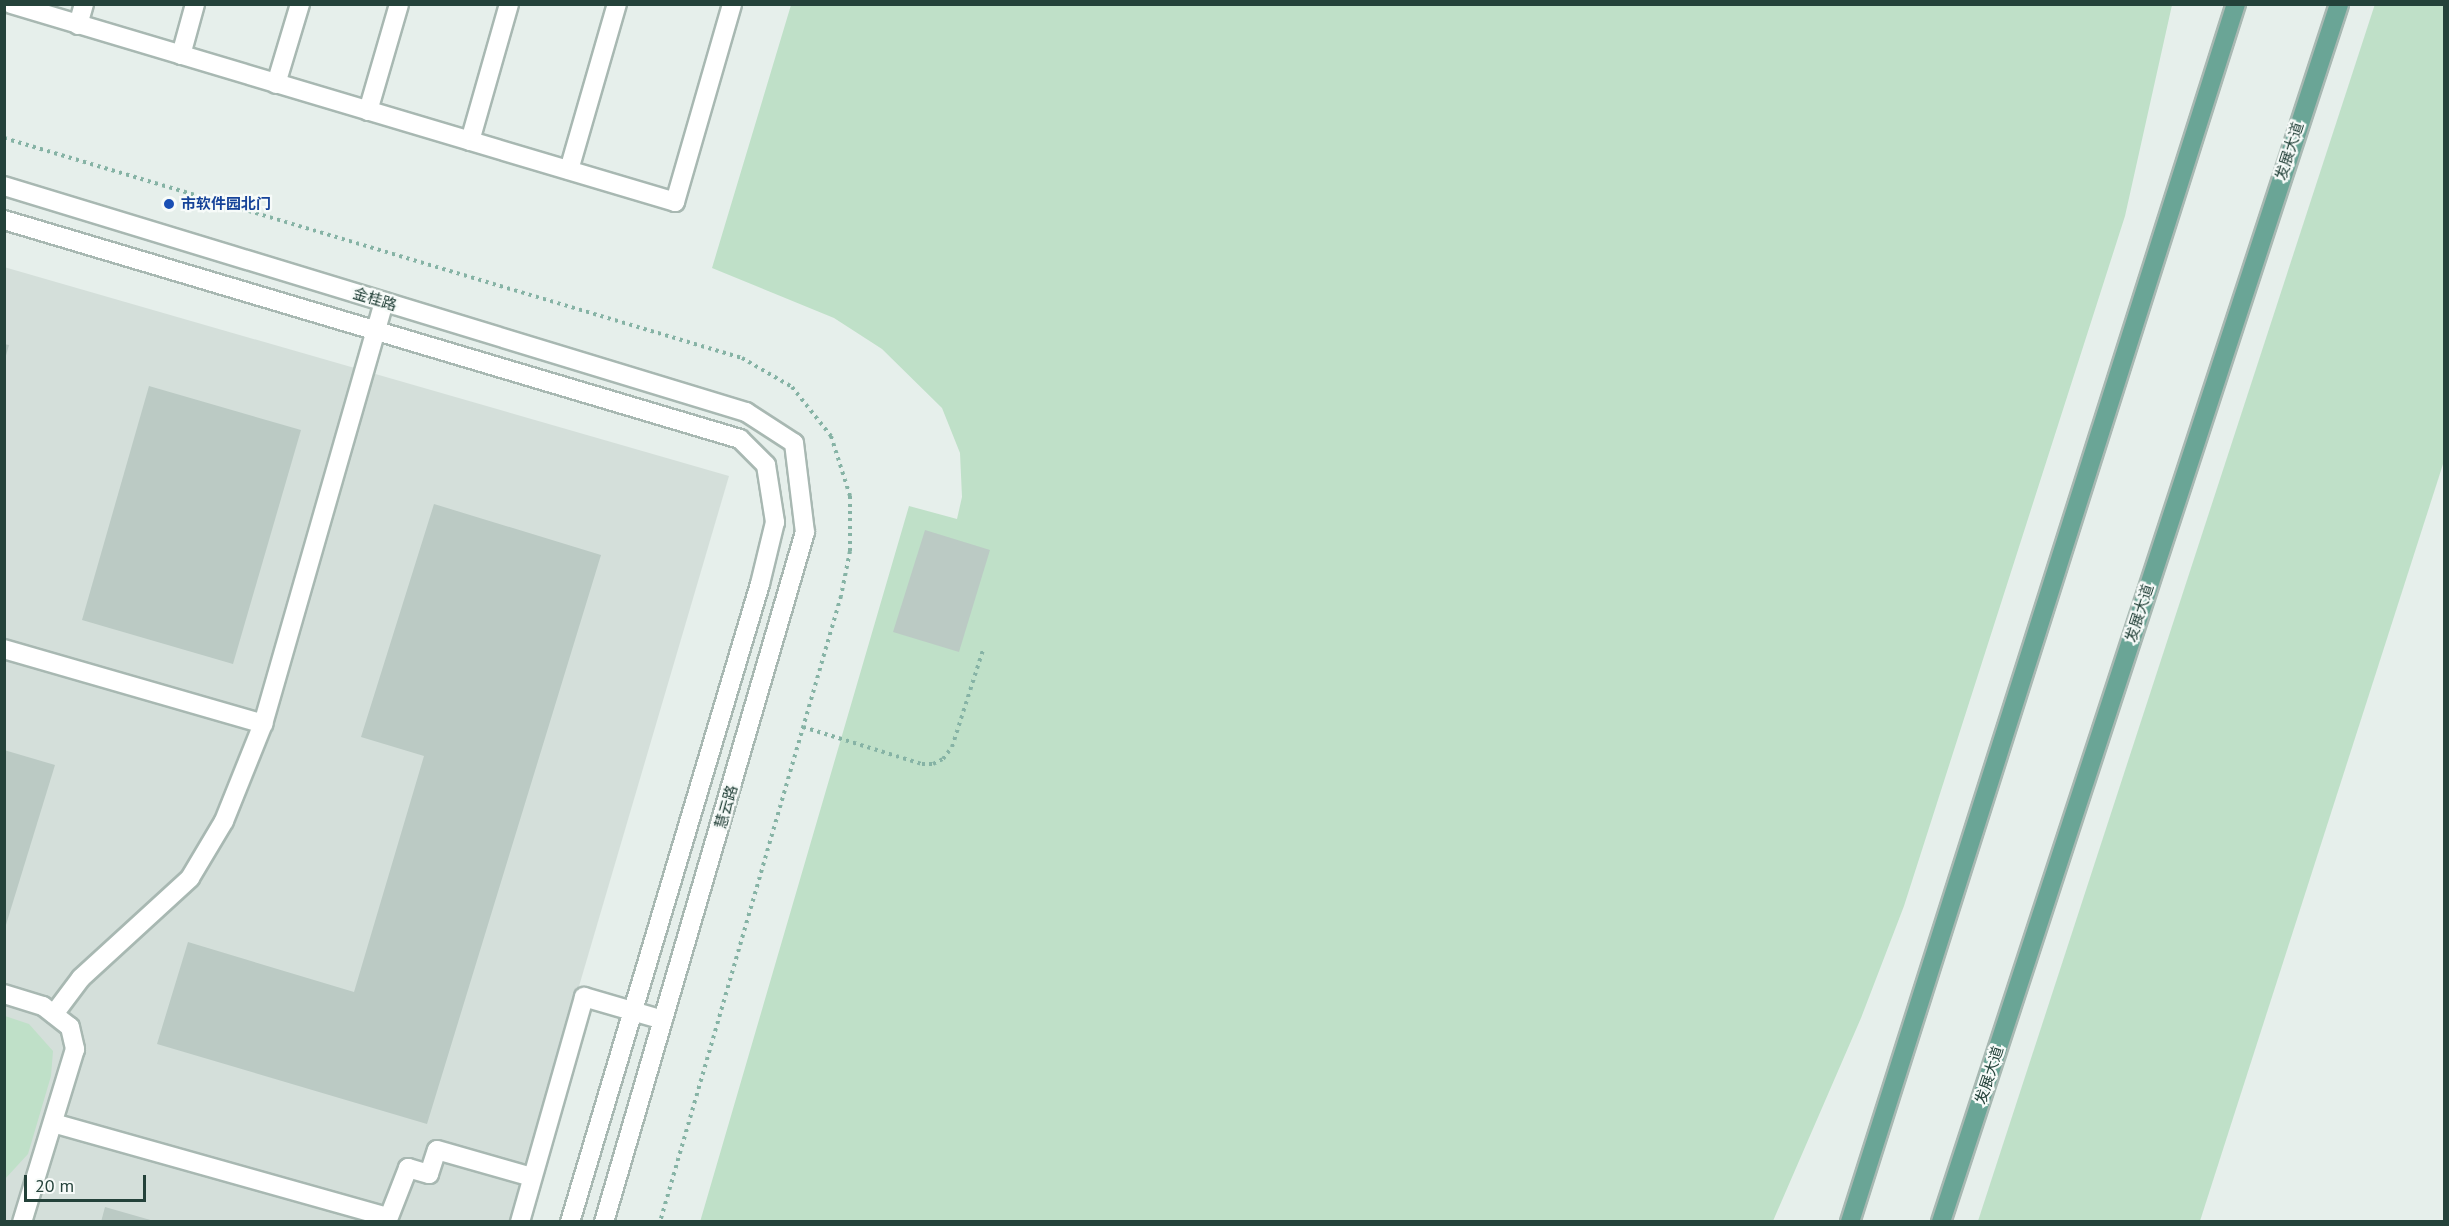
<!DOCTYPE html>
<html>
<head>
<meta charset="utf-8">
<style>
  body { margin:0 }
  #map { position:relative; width:2449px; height:1226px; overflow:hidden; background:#e6efeb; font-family:"PT Sans","Noto Sans SC",sans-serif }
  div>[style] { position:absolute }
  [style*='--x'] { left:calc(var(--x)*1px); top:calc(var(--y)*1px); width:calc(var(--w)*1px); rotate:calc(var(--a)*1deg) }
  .built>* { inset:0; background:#d4dfda }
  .green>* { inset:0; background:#bfe0c8 }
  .building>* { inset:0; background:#bbcac4 }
  .path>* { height:4px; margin-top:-2px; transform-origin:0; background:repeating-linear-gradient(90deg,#86b3a5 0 3px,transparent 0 7.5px) }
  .roads { filter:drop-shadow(2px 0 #a8b8b2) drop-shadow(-2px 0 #a8b8b2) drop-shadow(0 2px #a8b8b2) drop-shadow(0 -2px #a8b8b2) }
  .minor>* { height:18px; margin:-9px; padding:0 9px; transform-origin:9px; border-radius:9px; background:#fff }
  .major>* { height:18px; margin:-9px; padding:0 9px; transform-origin:9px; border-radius:9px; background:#6aa596 }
  .dots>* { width:16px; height:16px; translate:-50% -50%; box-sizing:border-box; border:3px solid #f7fbf9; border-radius:50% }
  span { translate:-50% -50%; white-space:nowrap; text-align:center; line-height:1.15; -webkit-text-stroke:4.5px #f7fbf9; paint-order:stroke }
  .street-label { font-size:15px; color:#24423a }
  .transit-label { font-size:15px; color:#164399; font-weight:700 }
  .left { translate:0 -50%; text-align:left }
  .frame { position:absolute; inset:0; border:6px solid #24423a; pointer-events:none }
  .scale { position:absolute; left:24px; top:1175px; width:122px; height:27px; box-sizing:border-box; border:3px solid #24423a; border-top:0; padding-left:8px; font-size:18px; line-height:21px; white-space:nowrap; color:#24423a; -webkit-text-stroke:4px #f7fbf9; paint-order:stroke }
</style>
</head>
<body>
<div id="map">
  <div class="built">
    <i style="clip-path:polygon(4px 267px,729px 476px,510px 1221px,5px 1221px)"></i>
  </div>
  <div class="green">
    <i style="clip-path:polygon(2375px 4px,2444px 5px,2444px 461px,2200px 1221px,1978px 1221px)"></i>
    <i style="clip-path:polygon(791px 5px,2172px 5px,2125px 216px,1904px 906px,1861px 1018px,1773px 1221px,700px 1222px,909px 506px,957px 519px,962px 497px,960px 453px,942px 408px,882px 349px,834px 318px,712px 268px)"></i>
    <i style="clip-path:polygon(5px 1016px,29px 1024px,53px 1051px,51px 1076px,28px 1154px,5px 1179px)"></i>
  </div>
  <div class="building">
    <i style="clip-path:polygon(4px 344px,9px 345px,5px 359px,4px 359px)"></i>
    <i style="clip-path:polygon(149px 386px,301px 430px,233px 664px,82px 620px)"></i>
    <i style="clip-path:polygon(434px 504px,601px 555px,427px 1124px,157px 1044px,188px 942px,354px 992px,424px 756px,361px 737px)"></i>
    <i style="clip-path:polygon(925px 530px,990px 550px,959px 652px,893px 632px)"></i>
    <i style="clip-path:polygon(4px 750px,55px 765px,5px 928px,4px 928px)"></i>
    <i style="clip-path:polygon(105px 1207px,154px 1221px,154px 1222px,101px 1222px)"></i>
  </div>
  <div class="path">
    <i style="--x:4;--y:138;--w:770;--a:16.6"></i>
    <i style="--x:742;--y:358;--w:58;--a:30.1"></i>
    <i style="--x:792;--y:387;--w:63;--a:51.5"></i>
    <i style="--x:831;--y:436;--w:63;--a:72.4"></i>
    <i style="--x:850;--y:496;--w:55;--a:90"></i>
    <i style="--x:850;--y:551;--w:46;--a:101.3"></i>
    <i style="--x:841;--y:596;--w:652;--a:106.13"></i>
    <i style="--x:803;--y:727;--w:125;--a:17.3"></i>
    <i style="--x:922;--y:764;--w:11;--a:0"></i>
    <i style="--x:933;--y:764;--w:11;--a:-27"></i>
    <i style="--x:943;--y:759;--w:15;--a:-53"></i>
    <i style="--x:952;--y:747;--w:102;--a:-72.3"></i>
  </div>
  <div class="roads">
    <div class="minor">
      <i style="--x:11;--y:4;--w:693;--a:16.6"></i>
      <i style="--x:675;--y:202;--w:206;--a:-73.9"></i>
      <i style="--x:78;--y:25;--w:22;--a:-74"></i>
      <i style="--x:181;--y:55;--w:53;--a:-74.6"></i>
      <i style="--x:276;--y:84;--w:84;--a:-73.3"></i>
      <i style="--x:368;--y:111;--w:111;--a:-73.8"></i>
      <i style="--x:470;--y:141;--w:142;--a:-74.1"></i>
      <i style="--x:569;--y:170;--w:173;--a:-73.9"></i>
      <i style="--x:4;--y:186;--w:776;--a:16.94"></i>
      <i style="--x:746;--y:412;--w:57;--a:32.9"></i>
      <i style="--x:794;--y:443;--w:90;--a:83"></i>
      <i style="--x:805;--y:532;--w:719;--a:106.24"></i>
      <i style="--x:4;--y:220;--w:768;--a:16.57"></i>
      <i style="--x:740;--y:439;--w:37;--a:45"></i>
      <i style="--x:766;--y:465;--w:58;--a:81"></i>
      <i style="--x:775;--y:522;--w:64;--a:103.6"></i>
      <i style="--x:760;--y:584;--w:666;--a:106.58"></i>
      <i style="--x:4;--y:649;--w:270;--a:16.1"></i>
      <i style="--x:4;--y:994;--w:41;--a:17.1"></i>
      <i style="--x:43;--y:1006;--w:34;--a:38"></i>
      <i style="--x:70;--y:1027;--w:23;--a:77"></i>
      <i style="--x:75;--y:1049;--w:181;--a:107"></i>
      <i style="--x:54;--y:1014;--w:45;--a:-53.1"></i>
      <i style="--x:81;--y:978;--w:148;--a:-42.5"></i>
      <i style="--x:190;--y:878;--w:66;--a:-59.2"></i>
      <i style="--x:224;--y:821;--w:105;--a:-68.1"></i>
      <i style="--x:263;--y:724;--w:439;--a:-74"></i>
      <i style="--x:53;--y:1123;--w:347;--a:15.7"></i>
      <i style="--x:387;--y:1222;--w:58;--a:-68.7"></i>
      <i style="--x:408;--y:1168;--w:22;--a:16"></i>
      <i style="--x:429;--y:1174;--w:25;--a:-72"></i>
      <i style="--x:437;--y:1150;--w:99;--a:15.9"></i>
      <i style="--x:520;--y:1222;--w:234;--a:-74.1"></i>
      <i style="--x:584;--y:997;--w:82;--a:16.2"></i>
    </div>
    <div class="major">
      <i style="--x:1850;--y:1222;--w:1278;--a:-72.42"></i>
      <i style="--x:1941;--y:1222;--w:1281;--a:-71.9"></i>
    </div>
  </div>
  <div class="dots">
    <i style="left:169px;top:204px;background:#1a4fb4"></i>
  </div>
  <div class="street-label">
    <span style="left:2289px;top:151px;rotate:-72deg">发展大道</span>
    <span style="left:375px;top:299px;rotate:17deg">金桂路</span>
    <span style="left:2139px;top:613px;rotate:-72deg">发展大道</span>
    <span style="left:726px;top:807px;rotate:-74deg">慧云路</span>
    <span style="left:1989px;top:1075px;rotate:-72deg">发展大道</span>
  </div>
  <div class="transit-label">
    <span class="left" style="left:181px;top:204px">市软件园北门</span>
  </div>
  <div class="frame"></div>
  <div class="scale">20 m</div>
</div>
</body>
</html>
